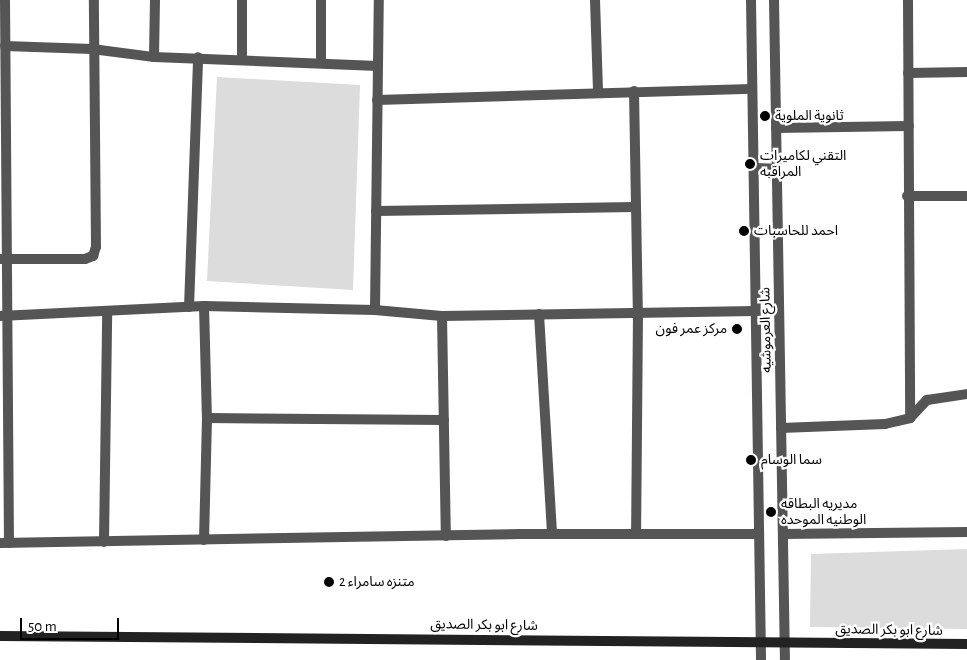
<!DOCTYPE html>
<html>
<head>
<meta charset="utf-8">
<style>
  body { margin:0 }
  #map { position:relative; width:967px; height:660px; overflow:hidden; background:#fff; font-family:"Alegreya Sans","Noto Sans Arabic",sans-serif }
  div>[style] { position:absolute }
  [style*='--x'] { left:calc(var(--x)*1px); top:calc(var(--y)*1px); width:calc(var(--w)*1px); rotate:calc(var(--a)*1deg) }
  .green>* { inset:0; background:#dcdcdc }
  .minor>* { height:10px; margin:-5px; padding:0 5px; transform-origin:5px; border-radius:5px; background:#555 }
  .tertiary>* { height:10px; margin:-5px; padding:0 5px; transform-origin:5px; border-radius:5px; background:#555 }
  .secondary>* { height:10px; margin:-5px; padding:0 5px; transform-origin:5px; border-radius:5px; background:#222 }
  .dots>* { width:14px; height:14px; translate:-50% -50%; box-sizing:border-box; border:2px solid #fff; border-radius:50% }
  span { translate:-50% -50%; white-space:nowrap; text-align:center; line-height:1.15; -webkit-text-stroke:4.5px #fff; paint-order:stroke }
  .poi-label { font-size:14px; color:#000 }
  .left { translate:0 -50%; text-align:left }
  .right { translate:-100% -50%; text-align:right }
  .street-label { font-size:14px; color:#000 }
  .scale { position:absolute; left:20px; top:618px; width:99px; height:22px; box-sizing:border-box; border:2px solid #000; border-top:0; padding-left:6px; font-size:15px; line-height:18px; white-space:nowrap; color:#000; -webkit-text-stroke:4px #fff; paint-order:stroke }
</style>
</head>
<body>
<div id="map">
  <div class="green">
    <i style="clip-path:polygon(217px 77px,360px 85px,353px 290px,207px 281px)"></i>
    <i style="clip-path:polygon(967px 549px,967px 629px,810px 627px,811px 554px)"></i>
  </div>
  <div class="minor">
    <i style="--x:5;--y:0;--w:543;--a:89.58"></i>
    <i style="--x:321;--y:0;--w:62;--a:90"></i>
    <i style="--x:595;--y:0;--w:91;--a:88.1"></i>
    <i style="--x:908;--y:0;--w:418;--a:89.7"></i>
    <i style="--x:5;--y:46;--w:87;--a:2"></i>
    <i style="--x:92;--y:49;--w:63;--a:7.4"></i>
    <i style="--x:154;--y:57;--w:224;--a:2.3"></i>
    <i style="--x:154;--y:57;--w:57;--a:-89"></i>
    <i style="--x:242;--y:58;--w:58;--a:-90"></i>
    <i style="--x:908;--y:73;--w:59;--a:-1"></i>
    <i style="--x:634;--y:91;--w:222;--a:89"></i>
    <i style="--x:638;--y:313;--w:221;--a:90.5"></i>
    <i style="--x:377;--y:100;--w:375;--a:-1.7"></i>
    <i style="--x:776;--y:128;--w:133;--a:-0.9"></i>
    <i style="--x:907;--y:196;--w:60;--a:0"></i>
    <i style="--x:376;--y:211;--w:259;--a:-0.9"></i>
    <i style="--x:1;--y:259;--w:84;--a:0"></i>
    <i style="--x:85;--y:259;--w:9;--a:-21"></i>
    <i style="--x:93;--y:256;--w:9;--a:-72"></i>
    <i style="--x:96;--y:247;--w:247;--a:-90.5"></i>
    <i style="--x:204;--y:306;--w:112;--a:88.5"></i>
    <i style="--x:207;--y:418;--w:122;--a:91.4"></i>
    <i style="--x:189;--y:307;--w:250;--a:-87.9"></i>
    <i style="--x:375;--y:310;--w:310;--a:-89.3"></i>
    <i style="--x:539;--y:314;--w:220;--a:86.6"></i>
    <i style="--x:0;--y:316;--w:204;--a:-2.8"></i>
    <i style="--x:204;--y:306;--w:171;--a:1.3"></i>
    <i style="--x:375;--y:310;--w:67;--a:5.1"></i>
    <i style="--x:442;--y:316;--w:314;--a:-0.9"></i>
    <i style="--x:442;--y:316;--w:220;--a:89"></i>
    <i style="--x:207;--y:418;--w:237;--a:0.5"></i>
    <i style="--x:781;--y:428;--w:104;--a:-2.2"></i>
    <i style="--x:885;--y:424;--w:26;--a:-13"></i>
    <i style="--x:910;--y:418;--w:25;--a:-47"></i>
    <i style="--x:927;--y:400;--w:40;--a:-8.5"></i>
    <i style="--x:104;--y:542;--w:229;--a:-89.2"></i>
  </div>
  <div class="tertiary">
    <i style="--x:751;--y:0;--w:660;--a:89.13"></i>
    <i style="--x:774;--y:0;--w:660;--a:89.05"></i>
    <i style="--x:754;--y:168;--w:23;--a:2"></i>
    <i style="--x:783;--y:534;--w:184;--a:-0.6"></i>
    <i style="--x:0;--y:543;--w:520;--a:-0.99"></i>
    <i style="--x:520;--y:534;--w:239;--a:0"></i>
  </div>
  <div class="secondary">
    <i style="--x:0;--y:636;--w:967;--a:0.47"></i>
  </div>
  <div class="dots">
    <i style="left:765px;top:116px;background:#000"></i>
    <i style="left:750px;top:164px;background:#000"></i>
    <i style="left:744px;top:231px;background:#000"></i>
    <i style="left:737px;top:329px;background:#000"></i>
    <i style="left:751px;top:460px;background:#000"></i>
    <i style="left:771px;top:512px;background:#000"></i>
    <i style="left:329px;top:582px;background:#000"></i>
  </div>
  <div class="poi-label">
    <span class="left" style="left:775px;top:116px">ثانوية الملوية</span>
    <span class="left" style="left:760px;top:164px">التقني لكاميرات<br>المراقبه</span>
    <span class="left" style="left:754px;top:231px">احمد للحاسبات</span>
    <span class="right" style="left:727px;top:329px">مركز عمر فون</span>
    <span class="left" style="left:761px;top:460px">سما الوسام</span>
    <span class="left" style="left:781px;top:512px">مديريه البطاقه<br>الوطنيه الموحده</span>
    <span class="left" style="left:339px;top:582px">متنزه سامراء 2</span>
  </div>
  <div class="street-label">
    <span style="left:766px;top:330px;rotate:-91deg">شارع العرموشيه</span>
    <span style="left:484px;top:625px;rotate:1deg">شارع ابو بكر الصديق</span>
    <span style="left:889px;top:630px;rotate:1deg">شارع ابو بكر الصديق</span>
  </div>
  <div class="scale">50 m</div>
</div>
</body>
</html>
